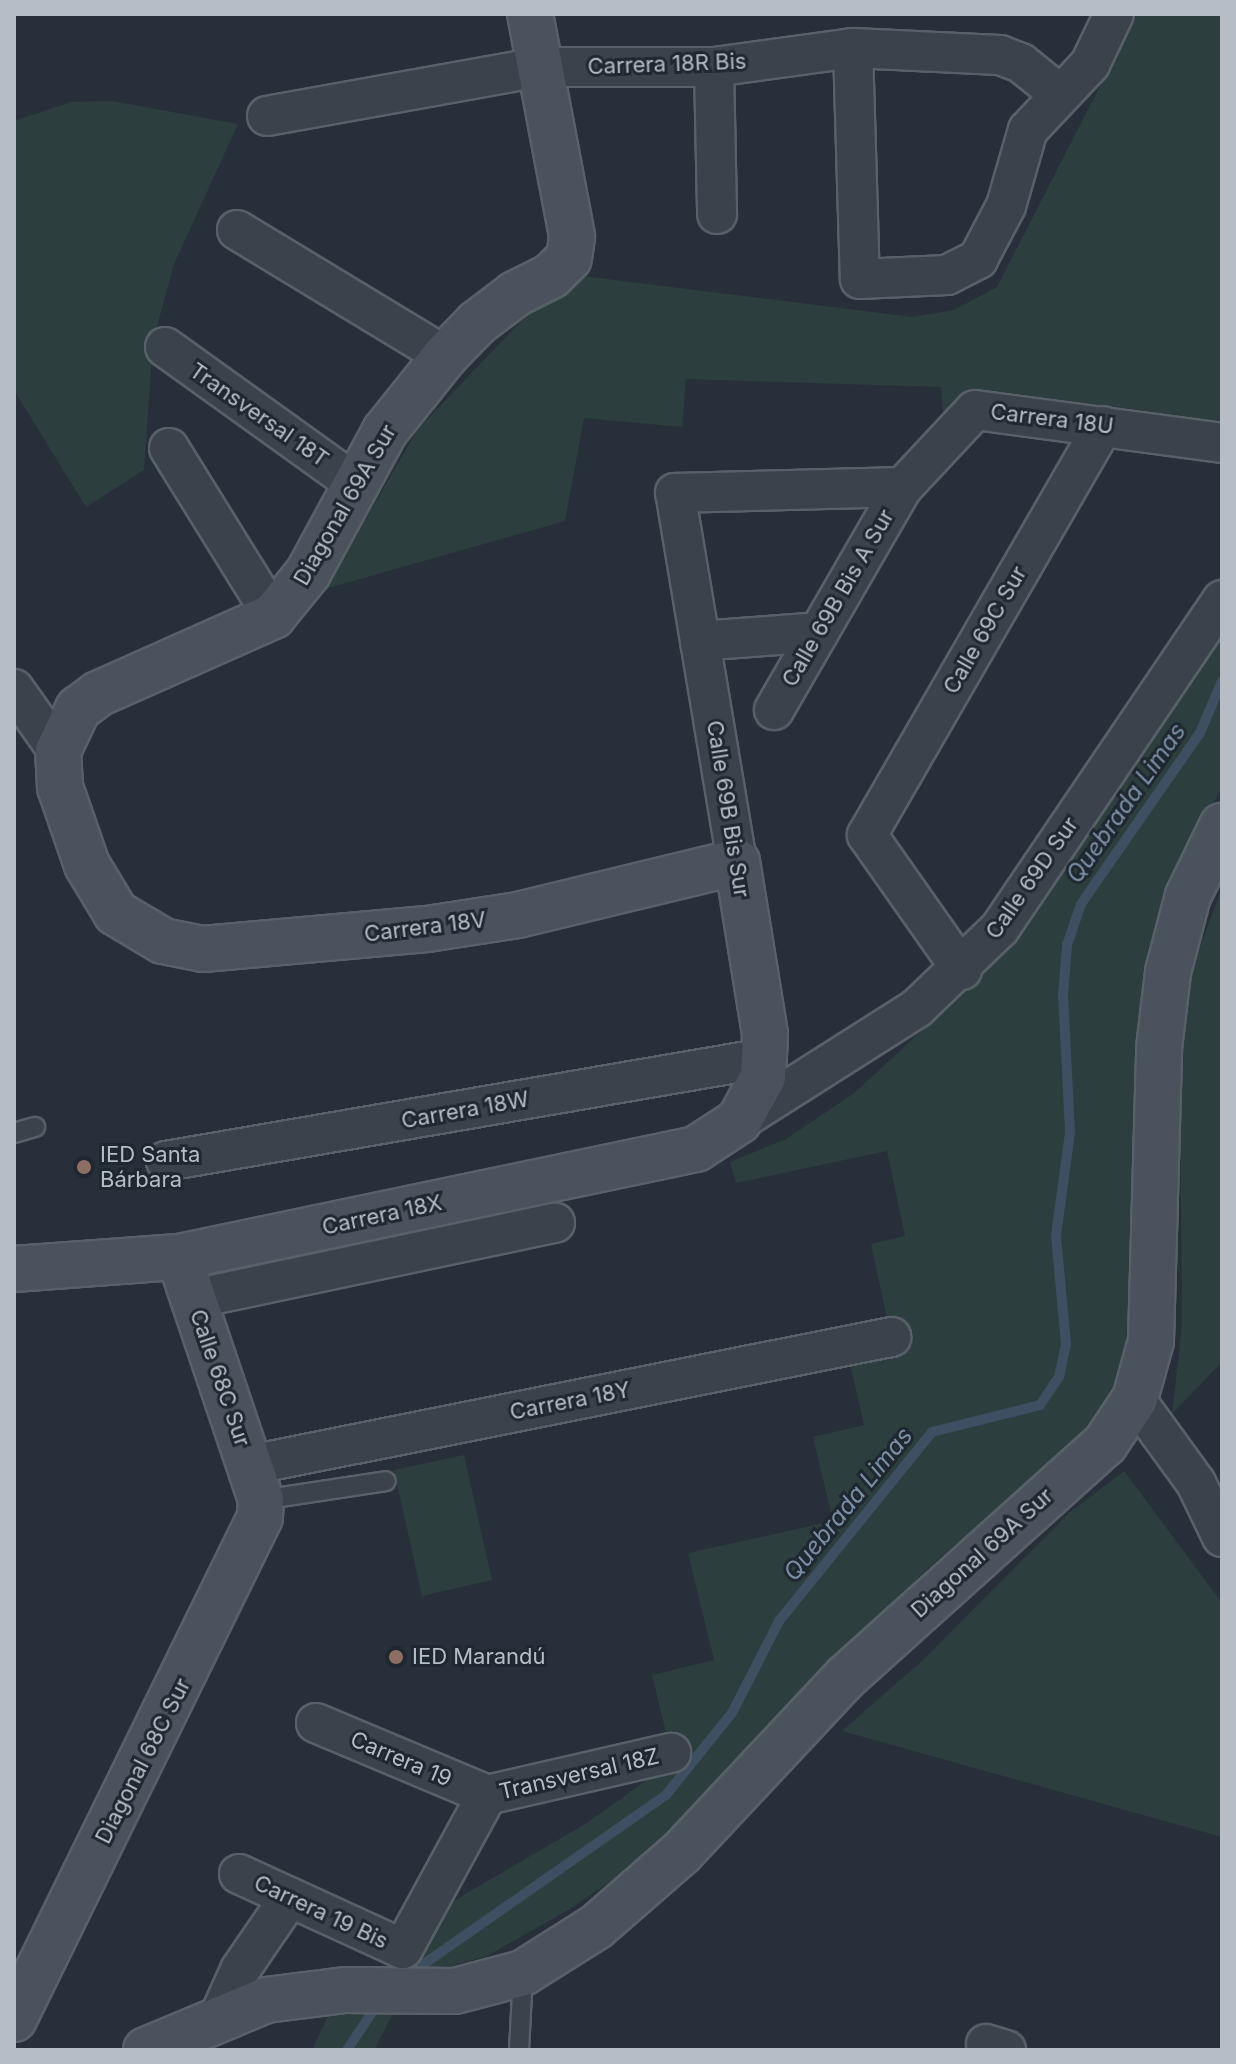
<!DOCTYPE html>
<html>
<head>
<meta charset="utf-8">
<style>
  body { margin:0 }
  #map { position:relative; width:1236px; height:2064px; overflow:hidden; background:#27303a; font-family:Inter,sans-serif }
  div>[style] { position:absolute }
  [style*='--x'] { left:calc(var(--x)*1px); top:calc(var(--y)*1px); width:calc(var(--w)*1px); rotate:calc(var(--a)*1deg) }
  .green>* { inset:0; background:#2c3e3d }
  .stream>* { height:10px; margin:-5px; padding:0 5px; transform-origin:5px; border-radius:5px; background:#3e4f61 }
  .roads { filter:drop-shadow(2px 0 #586069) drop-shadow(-2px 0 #586069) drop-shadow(0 2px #586069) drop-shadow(0 -2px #586069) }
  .lane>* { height:18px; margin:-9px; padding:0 9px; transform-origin:9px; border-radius:9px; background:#3a424b }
  .street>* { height:38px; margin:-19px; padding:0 19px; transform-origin:19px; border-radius:19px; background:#3a424b }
  .secondary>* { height:44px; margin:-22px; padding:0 22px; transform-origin:22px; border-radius:22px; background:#49525d }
  .dots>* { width:22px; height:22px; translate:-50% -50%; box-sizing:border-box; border:4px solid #1f2730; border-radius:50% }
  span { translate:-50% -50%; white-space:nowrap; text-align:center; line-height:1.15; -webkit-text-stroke:6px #1f2730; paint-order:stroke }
  .street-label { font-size:22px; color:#b6bdc6 }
  .poi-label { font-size:22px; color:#b6bdc6 }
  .left { translate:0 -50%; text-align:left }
  .water-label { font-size:24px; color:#7a8fa5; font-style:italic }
  .frame { position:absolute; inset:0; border:16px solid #b6bdc6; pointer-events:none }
</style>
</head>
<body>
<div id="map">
  <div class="green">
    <i style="clip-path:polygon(1137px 14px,1222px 14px,1222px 421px,994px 398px,964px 399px,943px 412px,941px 387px,686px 379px,682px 427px,584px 418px,565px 521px,325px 589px,418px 429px,566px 274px,912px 317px,954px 310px,997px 287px)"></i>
    <i style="clip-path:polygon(112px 101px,238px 124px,174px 264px,153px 341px,144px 470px,86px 507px,14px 390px,14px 121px,71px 102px)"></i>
    <i style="clip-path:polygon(1222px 573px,1222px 786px,1183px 867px,1142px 992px,1134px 1360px,1099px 1423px,928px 1568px,643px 1859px,570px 1909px,487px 1956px,433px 1971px,403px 1950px,419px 1921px,587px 1823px,651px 1777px,671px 1753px,652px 1675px,714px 1660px,688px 1553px,833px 1521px,813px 1437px,864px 1425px,846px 1346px,891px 1337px,871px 1244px,905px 1236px,887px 1151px,736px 1183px,730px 1162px,786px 1139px,853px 1094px,953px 1002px,1009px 938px)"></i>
    <i style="clip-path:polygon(1222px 888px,1222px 1362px,1172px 1414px,1182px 1326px,1180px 1079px,1188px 979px)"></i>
    <i style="clip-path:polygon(464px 1455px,492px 1580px,422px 1596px,394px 1470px)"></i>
    <i style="clip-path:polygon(1124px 1471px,1222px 1603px,1222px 1837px,842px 1731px,924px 1659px,1069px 1513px)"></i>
    <i style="clip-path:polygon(398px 2004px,374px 2050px,312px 2050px,333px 2005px)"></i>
  </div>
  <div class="stream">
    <i style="--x:408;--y:1975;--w:315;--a:-34.9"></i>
    <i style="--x:666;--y:1795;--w:105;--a:-51.2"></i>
    <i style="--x:732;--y:1713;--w:103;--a:-62.9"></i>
    <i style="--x:779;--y:1621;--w:243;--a:-51"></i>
    <i style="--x:932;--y:1432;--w:111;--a:-14"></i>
    <i style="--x:1040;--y:1405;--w:34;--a:-56"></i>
    <i style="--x:1059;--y:1377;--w:34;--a:-78"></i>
    <i style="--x:1066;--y:1344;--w:108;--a:-95.3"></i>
    <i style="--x:1056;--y:1236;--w:105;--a:-82.3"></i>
    <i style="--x:1070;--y:1132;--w:137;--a:-92.9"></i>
    <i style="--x:1063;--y:995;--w:50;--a:-85.4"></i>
    <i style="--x:1067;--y:945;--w:43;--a:-71.1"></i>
    <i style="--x:1081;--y:904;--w:208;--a:-55.2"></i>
    <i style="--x:1200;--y:733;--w:56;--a:-67.1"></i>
    <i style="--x:347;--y:2050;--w:58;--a:-56.3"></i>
  </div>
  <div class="roads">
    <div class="lane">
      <i style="--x:14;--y:1133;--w:22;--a:-16"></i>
      <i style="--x:261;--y:1500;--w:126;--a:-8.6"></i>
      <i style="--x:519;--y:2050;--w:77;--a:-87"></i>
    </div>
    <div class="street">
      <i style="--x:853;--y:48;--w:231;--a:88.3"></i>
      <i style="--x:860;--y:279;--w:87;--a:-2.6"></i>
      <i style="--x:947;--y:275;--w:35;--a:-27"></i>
      <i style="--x:978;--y:259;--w:60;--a:-62.2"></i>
      <i style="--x:1006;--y:206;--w:79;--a:-73.9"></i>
      <i style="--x:1028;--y:130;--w:91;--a:-46.8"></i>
      <i style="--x:1090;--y:64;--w:55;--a:-64.4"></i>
      <i style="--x:714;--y:67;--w:147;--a:88.8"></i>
      <i style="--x:267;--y:116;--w:277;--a:-10.2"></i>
      <i style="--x:540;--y:67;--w:174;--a:0"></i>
      <i style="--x:714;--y:67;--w:140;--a:-7.8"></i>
      <i style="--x:853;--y:48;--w:147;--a:2.7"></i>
      <i style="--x:1000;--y:55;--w:22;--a:21"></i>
      <i style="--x:1021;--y:63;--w:48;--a:39"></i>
      <i style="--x:237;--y:230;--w:243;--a:31.2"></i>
      <i style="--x:165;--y:347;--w:233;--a:35.7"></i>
      <i style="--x:169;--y:448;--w:198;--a:58.2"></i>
      <i style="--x:700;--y:641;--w:119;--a:-4.3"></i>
      <i style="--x:14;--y:689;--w:76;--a:54.6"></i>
      <i style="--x:774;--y:710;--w:258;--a:-60"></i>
      <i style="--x:737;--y:862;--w:374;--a:-99.5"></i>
      <i style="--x:675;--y:493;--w:228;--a:-1.5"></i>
      <i style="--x:903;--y:487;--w:105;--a:-46.9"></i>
      <i style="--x:975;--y:410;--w:249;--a:7.6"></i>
      <i style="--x:962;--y:970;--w:165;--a:-125.1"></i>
      <i style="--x:867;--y:835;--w:472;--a:-60"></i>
      <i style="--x:739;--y:1121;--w:211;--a:-32.4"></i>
      <i style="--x:917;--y:1008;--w:115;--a:-43.9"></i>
      <i style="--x:1000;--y:928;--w:396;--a:-55.9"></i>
      <i style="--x:166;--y:1161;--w:608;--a:-9.76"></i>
      <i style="--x:193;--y:1299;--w:370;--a:-11.9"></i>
      <i style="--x:1135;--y:1399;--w:104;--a:54"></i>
      <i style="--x:1196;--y:1483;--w:60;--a:64.3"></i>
      <i style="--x:250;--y:1465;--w:654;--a:-11.29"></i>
      <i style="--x:316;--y:1723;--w:186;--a:22.8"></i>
      <i style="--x:487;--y:1795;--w:189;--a:-12.9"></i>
      <i style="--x:239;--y:1874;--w:180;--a:24.6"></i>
      <i style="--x:403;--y:1949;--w:175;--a:-61.4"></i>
      <i style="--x:218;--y:2019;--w:54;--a:-65.8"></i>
      <i style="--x:240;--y:1970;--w:88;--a:-55.6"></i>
      <i style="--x:986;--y:2044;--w:21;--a:17"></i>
    </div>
    <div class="secondary">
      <i style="--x:14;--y:1269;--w:165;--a:-4.2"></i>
      <i style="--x:179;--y:1257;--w:528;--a:-11.8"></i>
      <i style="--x:696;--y:1149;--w:51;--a:-33.1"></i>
      <i style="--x:739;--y:1121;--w:50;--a:-61.4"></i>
      <i style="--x:763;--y:1077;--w:43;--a:-87.3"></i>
      <i style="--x:765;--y:1034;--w:174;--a:-99.2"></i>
      <i style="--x:737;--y:862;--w:225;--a:166.4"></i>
      <i style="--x:518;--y:915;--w:92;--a:171.3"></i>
      <i style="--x:427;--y:929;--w:225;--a:174.9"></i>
      <i style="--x:203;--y:949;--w:41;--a:-168.7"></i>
      <i style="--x:163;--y:941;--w:55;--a:-149.2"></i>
      <i style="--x:116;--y:913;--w:56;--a:-121.1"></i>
      <i style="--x:87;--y:865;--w:83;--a:-109.1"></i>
      <i style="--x:60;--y:787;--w:36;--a:-93"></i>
      <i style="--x:58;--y:751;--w:47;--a:-64.5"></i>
      <i style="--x:78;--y:709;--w:25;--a:-37"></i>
      <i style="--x:98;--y:694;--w:192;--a:-24"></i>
      <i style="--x:273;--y:616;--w:55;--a:-50.9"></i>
      <i style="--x:308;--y:573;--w:162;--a:-61.5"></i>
      <i style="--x:385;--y:431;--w:96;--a:-51.3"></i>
      <i style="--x:445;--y:356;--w:46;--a:-45.9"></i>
      <i style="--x:477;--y:323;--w:48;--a:-37.3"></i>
      <i style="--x:515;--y:294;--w:40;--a:-26.6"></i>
      <i style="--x:551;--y:276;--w:25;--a:-45"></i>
      <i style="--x:569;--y:258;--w:22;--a:-82"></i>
      <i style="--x:572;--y:236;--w:226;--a:-100.7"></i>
      <i style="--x:14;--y:2019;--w:559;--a:-63.89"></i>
      <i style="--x:260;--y:1517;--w:17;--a:-87"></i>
      <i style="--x:261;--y:1500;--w:256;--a:-108.6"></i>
      <i style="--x:146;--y:2050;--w:130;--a:-22.6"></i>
      <i style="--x:266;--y:2000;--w:80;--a:-7.2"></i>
      <i style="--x:345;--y:1990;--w:110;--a:0.5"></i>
      <i style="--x:455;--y:1991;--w:70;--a:-14.8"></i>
      <i style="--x:523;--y:1973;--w:86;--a:-32.2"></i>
      <i style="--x:596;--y:1927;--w:114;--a:-41.1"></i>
      <i style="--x:682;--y:1852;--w:240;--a:-46.9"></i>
      <i style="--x:846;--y:1677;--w:348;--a:-42"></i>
      <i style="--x:1105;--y:1444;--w:54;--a:-56.3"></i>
      <i style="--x:1135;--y:1399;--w:60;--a:-74.6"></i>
      <i style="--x:1151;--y:1341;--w:293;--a:-88.4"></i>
      <i style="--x:1159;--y:1048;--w:77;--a:-83.2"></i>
      <i style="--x:1168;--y:972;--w:79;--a:-75.3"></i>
      <i style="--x:1188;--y:896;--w:78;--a:-64.1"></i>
    </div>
  </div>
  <div class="dots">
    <i style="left:84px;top:1167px;background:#8d6e63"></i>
    <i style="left:396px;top:1657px;background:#8d6e63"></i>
  </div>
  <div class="street-label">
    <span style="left:667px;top:64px;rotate:-2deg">Carrera 18R Bis</span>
    <span style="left:259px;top:415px;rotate:35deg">Transversal 18T</span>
    <span style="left:1052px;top:419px;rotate:7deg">Carrera 18U</span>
    <span style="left:345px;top:505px;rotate:-60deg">Diagonal 69A Sur</span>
    <span style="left:838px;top:598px;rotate:-60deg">Calle 69B Bis A Sur</span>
    <span style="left:985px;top:630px;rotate:-60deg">Calle 69C Sur</span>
    <span style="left:728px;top:809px;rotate:81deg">Calle 69B Bis Sur</span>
    <span style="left:1032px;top:878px;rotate:-55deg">Calle 69D Sur</span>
    <span style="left:425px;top:927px;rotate:-7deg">Carrera 18V</span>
    <span style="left:465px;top:1110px;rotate:-10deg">Carrera 18W</span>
    <span style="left:382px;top:1215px;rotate:-12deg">Carrera 18X</span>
    <span style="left:220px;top:1378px;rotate:71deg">Calle 68C Sur</span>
    <span style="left:570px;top:1401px;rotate:-11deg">Carrera 18Y</span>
    <span style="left:982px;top:1553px;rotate:-42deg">Diagonal 69A Sur</span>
    <span style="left:401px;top:1759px;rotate:23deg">Carrera 19</span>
    <span style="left:143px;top:1761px;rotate:-63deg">Diagonal 68C Sur</span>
    <span style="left:579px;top:1774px;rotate:-13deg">Transversal 18Z</span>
    <span style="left:321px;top:1912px;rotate:25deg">Carrera 19 Bis</span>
  </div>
  <div class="poi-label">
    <span class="left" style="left:100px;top:1167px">IED Santa<br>Bárbara</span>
    <span class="left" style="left:412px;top:1657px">IED Marandú</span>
  </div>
  <div class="water-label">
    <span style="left:1126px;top:803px;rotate:-55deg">Quebrada Limas</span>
    <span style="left:848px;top:1504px;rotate:-51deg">Quebrada Limas</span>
  </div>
  <div class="frame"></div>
</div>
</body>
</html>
